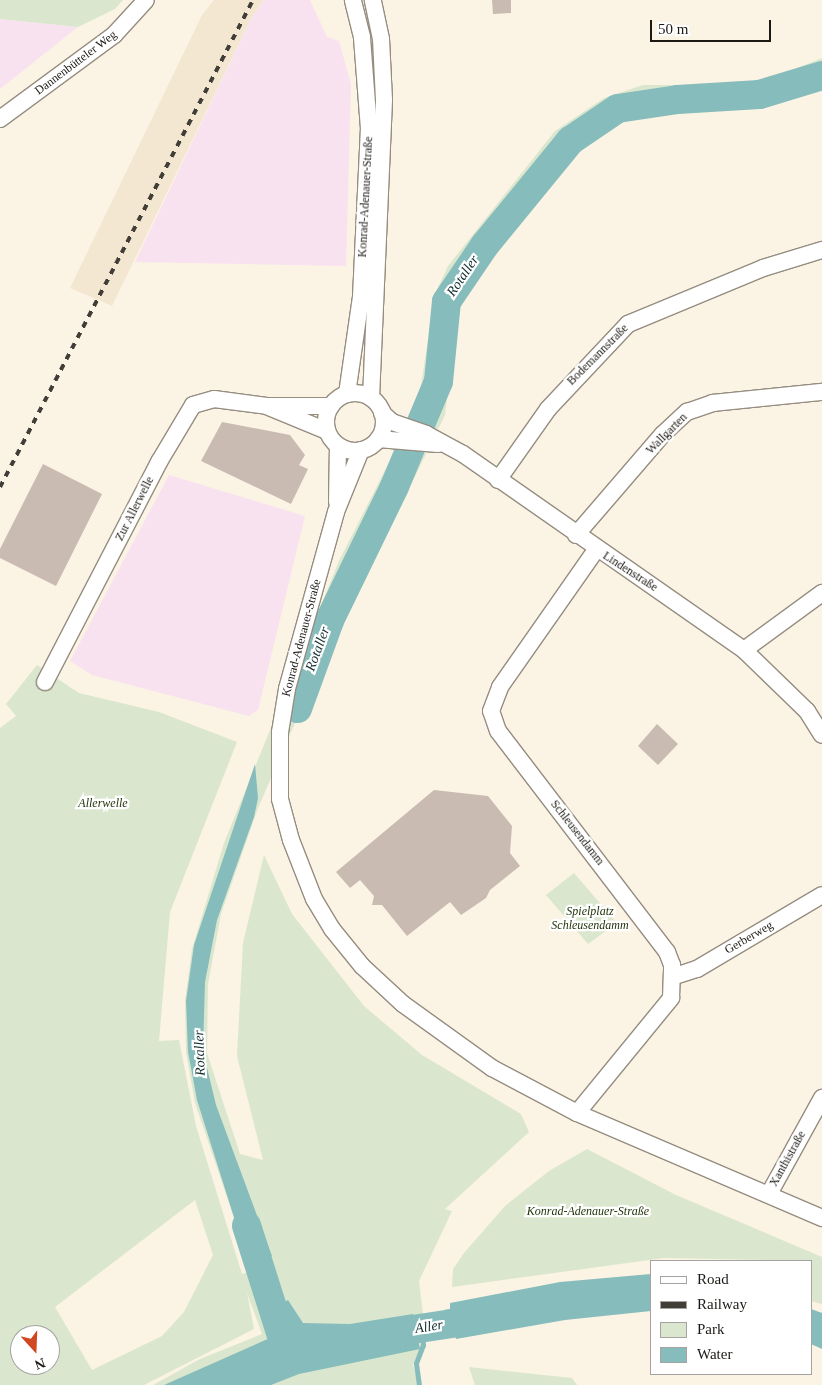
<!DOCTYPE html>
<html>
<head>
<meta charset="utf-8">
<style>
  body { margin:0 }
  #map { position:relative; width:822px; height:1385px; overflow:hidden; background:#fbf3e4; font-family:"Times New Roman",serif }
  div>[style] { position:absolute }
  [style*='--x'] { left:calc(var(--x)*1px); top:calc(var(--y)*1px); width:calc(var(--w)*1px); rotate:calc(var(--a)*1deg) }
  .built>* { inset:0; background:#f3e7d1 }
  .education>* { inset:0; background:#f8e2f0 }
  .green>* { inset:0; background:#dae7ce }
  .water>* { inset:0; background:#86bcbb }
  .stream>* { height:5px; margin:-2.5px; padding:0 2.5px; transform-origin:2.5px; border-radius:2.5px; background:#86bcbb }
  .river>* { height:29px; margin:-14.5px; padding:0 14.5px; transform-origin:14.5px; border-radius:14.5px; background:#86bcbb }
  .building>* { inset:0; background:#c9bbb1 }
  .roads { filter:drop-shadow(1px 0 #958d80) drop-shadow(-1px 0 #958d80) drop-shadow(0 1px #958d80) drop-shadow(0 -1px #958d80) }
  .minor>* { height:16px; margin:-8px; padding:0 8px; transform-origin:8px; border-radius:8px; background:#fff }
  .minor>.ring { margin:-8px; padding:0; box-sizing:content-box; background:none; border:16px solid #fff; border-radius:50% }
  .rail>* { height:4px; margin-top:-2px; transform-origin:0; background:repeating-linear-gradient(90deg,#413e37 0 6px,transparent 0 12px) }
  span { translate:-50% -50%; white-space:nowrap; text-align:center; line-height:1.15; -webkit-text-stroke:4.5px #fff; paint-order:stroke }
  .street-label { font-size:12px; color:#1c1914 }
  .park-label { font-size:12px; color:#1e2f05; font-style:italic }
  .water-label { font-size:14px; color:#132f2f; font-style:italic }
  .legend { position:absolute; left:650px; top:1260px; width:162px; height:115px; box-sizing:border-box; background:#fff; border:1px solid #a4a3a1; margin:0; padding:6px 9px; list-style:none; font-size:15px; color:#1c1914 }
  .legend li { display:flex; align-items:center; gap:10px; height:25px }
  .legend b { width:25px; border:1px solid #a4a3a1 }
  .north { position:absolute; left:10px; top:1325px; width:50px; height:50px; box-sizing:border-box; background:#fff; border:1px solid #a4a3a1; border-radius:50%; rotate:160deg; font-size:14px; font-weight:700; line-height:20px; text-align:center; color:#1c1914 }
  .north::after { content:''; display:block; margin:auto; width:18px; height:22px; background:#d04722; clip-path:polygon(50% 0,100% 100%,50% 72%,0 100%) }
  .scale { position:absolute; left:650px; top:20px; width:121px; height:22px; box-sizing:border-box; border:2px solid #1c1914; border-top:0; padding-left:6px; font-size:15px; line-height:18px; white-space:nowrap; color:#1c1914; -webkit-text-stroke:4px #fff; paint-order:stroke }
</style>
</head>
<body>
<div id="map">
  <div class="built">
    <i style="clip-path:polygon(214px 0,264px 0,252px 17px,112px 306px,70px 288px,202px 15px)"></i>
  </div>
  <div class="education">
    <i style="clip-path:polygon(264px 0,310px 0,327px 37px,339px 41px,351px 84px,346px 266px,135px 262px,252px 17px)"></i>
    <i style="clip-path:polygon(0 19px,78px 27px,0 89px)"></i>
    <i style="clip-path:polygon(169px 475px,305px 516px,258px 710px,249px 716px,92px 675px,70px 661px)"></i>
  </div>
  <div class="green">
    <i style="clip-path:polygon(0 0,123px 0,115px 9px,78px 27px,0 19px)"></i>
    <i style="clip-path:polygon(evenodd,822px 58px,822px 87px,764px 106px,643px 110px,602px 125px,531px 202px,459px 300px,445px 415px,299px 714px,258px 808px,221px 914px,208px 984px,207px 1053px,240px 1154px,263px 1160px,237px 1056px,243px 943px,264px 855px,292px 914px,364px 1006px,422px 1055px,521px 1114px,529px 1132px,445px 1209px,452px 1211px,419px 1281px,426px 1339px,413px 1365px,419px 1385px,153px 1385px,200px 1359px,262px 1334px,247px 1293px,254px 1329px,144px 1385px,0 1385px,0 728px,16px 716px,6px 704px,37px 665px,79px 693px,159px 712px,237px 742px,170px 912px,159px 1041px,179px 1040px,196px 1126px,242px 1274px,252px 1271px,195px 1103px,186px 1052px,185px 1001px,192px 949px,224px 843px,339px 561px,418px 405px,435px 294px,448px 266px,555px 131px,604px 98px,643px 85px,740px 85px,775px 77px,822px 58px,195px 1200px,213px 1255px,184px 1312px,162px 1336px,92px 1370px,55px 1307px,195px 1200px,822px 58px,20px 1335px,50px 1335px,50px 1365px,20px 1365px,20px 1335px)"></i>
    <i style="clip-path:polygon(574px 873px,617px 923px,588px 944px,546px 895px)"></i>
    <i style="clip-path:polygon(587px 1149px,676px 1195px,822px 1257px,822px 1304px,811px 1301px,811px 1261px,664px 1258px,452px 1287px,453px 1269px,464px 1253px,505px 1206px,549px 1171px)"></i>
    <i style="clip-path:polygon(469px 1367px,572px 1378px,577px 1385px,475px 1385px)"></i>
  </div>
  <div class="water">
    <i style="clip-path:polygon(255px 764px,258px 798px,254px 817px,217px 920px,205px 982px,203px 1051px,216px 1105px,272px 1256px,249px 1265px,197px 1100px,188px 1052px,186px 1001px,194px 945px)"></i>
    <i style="clip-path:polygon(651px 1274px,651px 1311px,565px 1320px,456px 1339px,454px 1333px,448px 1333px,444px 1310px,450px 1309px,450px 1303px,560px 1282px)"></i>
    <i style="clip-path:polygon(288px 1300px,303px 1323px,350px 1324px,413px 1314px,420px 1349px,299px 1374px,271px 1385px,164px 1385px,270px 1338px,265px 1312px)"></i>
    <i style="clip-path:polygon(811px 1309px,822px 1313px,822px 1349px,811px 1344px)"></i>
  </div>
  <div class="stream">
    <i style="--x:419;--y:1385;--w:22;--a:-98"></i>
    <i style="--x:416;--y:1363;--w:19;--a:-69"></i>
    <i style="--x:423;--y:1345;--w:17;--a:-93"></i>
  </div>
  <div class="river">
    <i style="--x:297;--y:708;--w:94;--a:-70"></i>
    <i style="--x:329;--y:620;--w:149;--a:-64.1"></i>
    <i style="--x:394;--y:486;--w:114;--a:-67.3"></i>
    <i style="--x:438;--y:381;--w:80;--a:-84.3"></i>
    <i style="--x:446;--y:301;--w:68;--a:-55.8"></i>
    <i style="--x:484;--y:245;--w:136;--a:-50.7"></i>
    <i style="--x:570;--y:140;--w:57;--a:-34.2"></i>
    <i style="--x:617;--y:108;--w:61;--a:-8.5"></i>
    <i style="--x:677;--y:99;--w:82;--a:-3.5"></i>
    <i style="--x:759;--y:94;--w:66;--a:-16.8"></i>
    <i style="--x:246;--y:1225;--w:126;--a:72.4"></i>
    <i style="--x:379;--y:1334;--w:107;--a:-8.6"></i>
  </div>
  <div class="building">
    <i style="clip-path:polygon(492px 0,511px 0,511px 13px,493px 14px)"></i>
    <i style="clip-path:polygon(222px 422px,290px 435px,305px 455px,299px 465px,308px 469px,291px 504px,201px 461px)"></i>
    <i style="clip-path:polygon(43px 464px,102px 494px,56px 586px,0 558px,0 549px)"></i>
    <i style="clip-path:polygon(657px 724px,678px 744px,658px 765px,638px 746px)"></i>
    <i style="clip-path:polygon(434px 790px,488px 796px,512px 826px,510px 853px,520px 866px,490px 890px,486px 898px,461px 915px,450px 902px,407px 936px,382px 905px,372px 905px,374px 896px,360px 880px,350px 888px,336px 872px)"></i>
  </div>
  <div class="roads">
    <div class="minor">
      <i style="--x:0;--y:119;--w:142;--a:-36.4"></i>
      <i style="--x:114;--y:35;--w:47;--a:-47.6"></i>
      <i class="ring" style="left:326px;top:393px;width:42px;height:42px"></i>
      <i style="--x:347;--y:394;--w:98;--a:-81.8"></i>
      <i style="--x:361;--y:297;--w:168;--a:-87.3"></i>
      <i style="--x:369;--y:129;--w:92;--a:-94.4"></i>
      <i style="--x:362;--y:37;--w:38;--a:-104"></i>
      <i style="--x:371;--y:398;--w:298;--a:-87.5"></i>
      <i style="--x:384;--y:100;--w:61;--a:-92.8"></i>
      <i style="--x:381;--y:39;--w:40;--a:-102"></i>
      <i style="--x:269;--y:407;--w:63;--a:22.5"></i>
      <i style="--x:382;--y:413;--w:13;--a:42"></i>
      <i style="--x:392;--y:422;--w:36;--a:19"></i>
      <i style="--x:426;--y:434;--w:42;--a:28.4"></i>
      <i style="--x:463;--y:454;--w:343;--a:34.9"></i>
      <i style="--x:744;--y:650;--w:88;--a:44.1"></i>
      <i style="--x:807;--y:711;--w:28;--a:58"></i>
      <i style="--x:378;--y:439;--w:60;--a:4.8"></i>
      <i style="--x:361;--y:450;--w:67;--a:112"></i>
      <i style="--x:336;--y:512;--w:184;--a:105.5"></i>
      <i style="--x:287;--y:689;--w:44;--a:99.2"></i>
      <i style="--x:280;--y:732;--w:67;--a:90"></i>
      <i style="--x:280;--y:799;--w:42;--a:75"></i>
      <i style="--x:291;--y:840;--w:63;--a:68.7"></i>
      <i style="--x:314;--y:899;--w:35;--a:59"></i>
      <i style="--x:332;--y:929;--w:48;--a:51"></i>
      <i style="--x:362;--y:966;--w:56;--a:42.8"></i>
      <i style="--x:403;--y:1004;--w:110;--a:35.7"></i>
      <i style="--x:492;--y:1068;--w:96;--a:27.9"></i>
      <i style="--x:577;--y:1113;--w:267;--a:23.2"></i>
      <i style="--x:498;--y:480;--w:87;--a:-54.8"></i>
      <i style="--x:548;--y:409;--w:117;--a:-46.7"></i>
      <i style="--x:628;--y:324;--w:146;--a:-22.5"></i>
      <i style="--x:763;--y:268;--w:62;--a:-17"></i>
      <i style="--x:337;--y:502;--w:56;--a:-89"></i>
      <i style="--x:576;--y:535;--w:133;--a:-49.3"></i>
      <i style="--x:663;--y:434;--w:33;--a:-43"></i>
      <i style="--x:687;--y:412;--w:28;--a:-19"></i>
      <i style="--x:713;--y:403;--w:110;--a:-5.8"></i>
      <i style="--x:744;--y:650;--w:97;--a:-36.2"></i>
      <i style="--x:45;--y:682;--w:248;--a:-62.6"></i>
      <i style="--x:159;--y:462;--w:66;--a:-59.2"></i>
      <i style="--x:193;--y:405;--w:22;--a:-16"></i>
      <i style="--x:214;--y:399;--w:53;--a:7.5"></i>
      <i style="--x:267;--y:406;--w:64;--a:0"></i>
      <i style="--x:675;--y:976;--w:23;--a:-18"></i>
      <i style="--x:697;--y:969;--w:145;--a:-30.6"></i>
      <i style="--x:577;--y:1113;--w:149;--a:-50.7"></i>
      <i style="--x:671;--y:998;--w:33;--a:-88"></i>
      <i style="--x:672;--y:965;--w:14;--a:-111"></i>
      <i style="--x:667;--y:952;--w:278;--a:-127.4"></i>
      <i style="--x:498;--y:731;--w:21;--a:-109"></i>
      <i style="--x:491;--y:711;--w:26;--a:-69"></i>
      <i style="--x:500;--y:687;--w:167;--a:-55"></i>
      <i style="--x:769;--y:1194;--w:110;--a:-61.1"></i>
    </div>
  </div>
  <div class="rail">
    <i style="--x:0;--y:487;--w:549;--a:-62.55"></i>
  </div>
  <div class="street-label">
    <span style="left:76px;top:63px;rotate:-37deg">Dannenbütteler Weg</span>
    <span style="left:366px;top:197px;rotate:-87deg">Konrad-Adenauer-Straße</span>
    <span style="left:598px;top:355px;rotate:-45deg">Bodemannstraße</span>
    <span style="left:667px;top:434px;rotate:-45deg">Wallgarten</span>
    <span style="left:135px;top:509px;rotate:-63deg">Zur Allerwelle</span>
    <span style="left:630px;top:572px;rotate:33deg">Lindenstraße</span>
    <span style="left:302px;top:638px;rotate:-75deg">Konrad-Adenauer-Straße</span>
    <span style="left:577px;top:833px;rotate:52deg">Schleusendamm</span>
    <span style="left:749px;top:938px;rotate:-30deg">Gerberweg</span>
    <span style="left:788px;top:1159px;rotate:-61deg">Xanthistraße</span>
  </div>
  <div class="park-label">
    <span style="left:103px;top:804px">Allerwelle</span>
    <span style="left:590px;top:919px">Spielplatz<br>Schleusendamm</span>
    <span style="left:588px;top:1212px">Konrad-Adenauer-Straße</span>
  </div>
  <div class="water-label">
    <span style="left:463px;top:276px;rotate:-56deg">Rotaller</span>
    <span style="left:318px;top:649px;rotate:-70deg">Rotaller</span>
    <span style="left:200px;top:1053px;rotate:-92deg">Rotaller</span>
    <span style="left:429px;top:1327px;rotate:-9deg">Aller</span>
  </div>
  <ul class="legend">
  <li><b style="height:6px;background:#fff"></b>Road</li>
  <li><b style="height:6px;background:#413e37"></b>Railway</li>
  <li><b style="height:14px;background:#dae7ce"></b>Park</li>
  <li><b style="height:14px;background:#86bcbb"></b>Water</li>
  </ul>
  <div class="north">N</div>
  <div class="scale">50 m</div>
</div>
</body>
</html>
